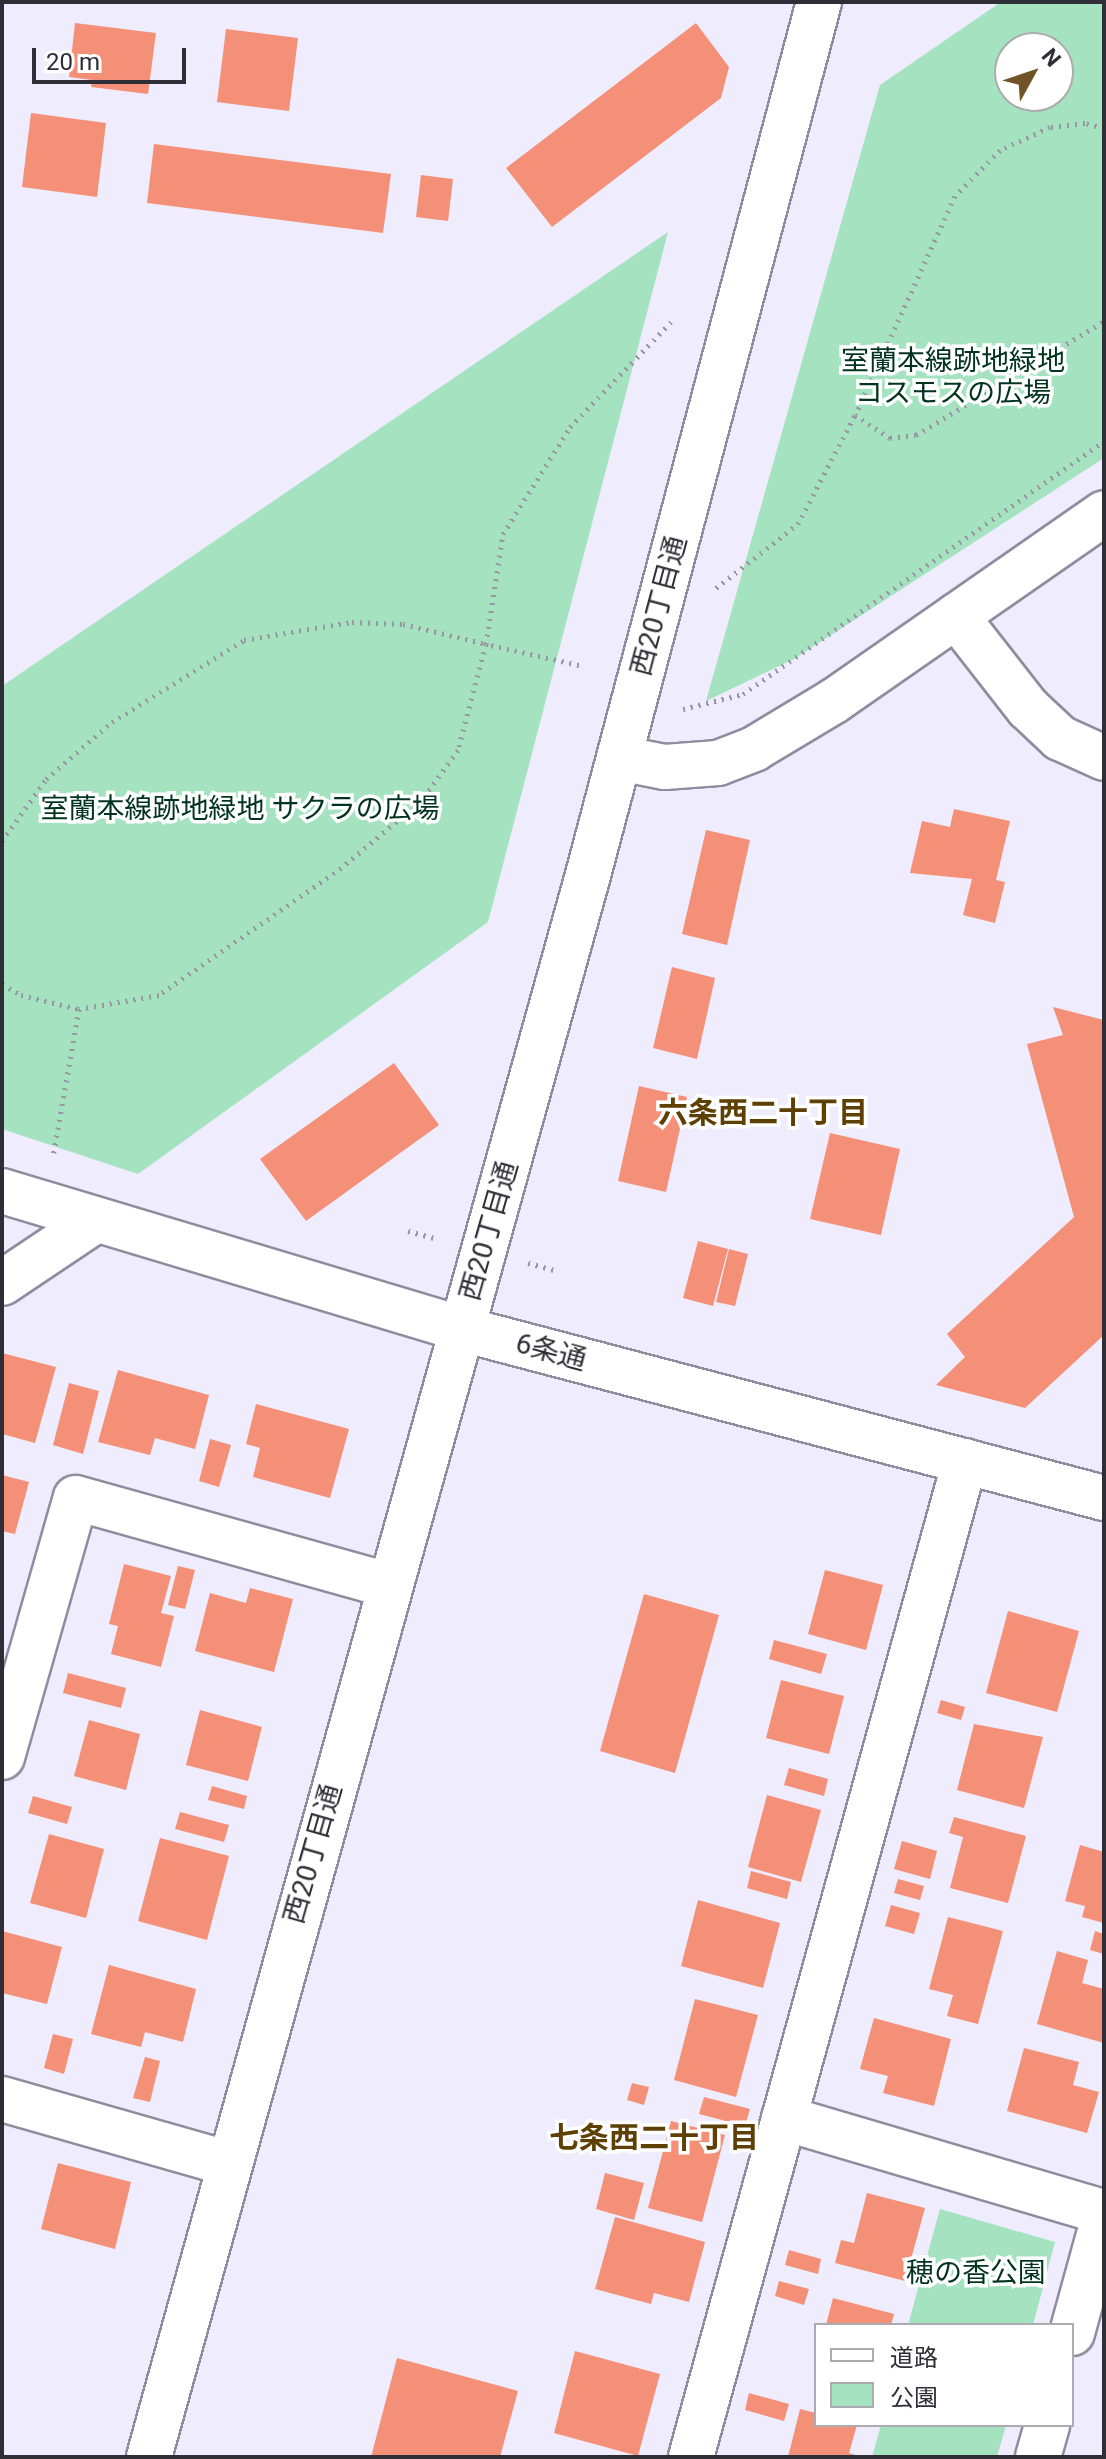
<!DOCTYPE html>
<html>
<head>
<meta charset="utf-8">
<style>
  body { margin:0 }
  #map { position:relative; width:1106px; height:2459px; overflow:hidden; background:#eeecfd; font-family:Roboto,"Noto Sans JP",sans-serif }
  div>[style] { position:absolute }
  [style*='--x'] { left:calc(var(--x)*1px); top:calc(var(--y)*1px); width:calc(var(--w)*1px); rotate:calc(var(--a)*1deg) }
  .green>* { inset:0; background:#a4e2c0 }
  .building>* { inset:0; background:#f59078 }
  .path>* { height:5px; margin-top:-2.5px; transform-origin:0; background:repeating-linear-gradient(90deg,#9997a4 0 2px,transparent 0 8px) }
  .roads { filter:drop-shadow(2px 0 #8f8c9f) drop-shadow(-2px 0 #8f8c9f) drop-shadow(0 2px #8f8c9f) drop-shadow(0 -2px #8f8c9f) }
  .minor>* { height:44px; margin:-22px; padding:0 22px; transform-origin:22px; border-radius:22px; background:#fff }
  .tertiary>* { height:44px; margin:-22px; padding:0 22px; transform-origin:22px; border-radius:22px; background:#fff }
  span { translate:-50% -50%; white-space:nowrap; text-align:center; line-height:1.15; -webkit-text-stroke:7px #fff; paint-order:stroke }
  .park-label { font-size:28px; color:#01331f }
  .street-label { font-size:28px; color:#2f2e36 }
  .neighbourhood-label { font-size:30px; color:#5e4004; font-weight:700 }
  .frame { position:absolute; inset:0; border:4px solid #2f2e36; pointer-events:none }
  .legend { position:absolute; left:814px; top:2323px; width:260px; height:104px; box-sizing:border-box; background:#fff; border:2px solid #acabaf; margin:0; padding:10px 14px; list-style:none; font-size:24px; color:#2f2e36 }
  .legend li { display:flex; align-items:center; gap:16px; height:40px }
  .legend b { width:40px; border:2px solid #acabaf }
  .north { position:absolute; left:994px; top:32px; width:80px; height:80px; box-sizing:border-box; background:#fff; border:2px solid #acabaf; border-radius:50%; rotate:50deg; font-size:22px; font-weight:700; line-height:32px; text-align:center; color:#2f2e36 }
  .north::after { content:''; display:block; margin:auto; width:28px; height:36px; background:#705427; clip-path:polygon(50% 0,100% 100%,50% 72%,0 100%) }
  .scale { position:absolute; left:32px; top:48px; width:154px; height:36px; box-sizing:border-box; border:4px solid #2f2e36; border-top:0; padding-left:10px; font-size:24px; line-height:28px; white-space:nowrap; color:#2f2e36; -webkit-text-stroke:6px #fff; paint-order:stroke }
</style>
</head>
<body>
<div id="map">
  <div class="green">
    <i style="clip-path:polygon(evenodd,1001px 2px,1104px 2px,1104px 458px,794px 659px,706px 701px,880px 85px,1001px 2px,1010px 48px,1058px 48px,1058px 96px,1010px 96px,1010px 48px)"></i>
    <i style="clip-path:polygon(668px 232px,488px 922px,138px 1174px,2px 1129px,2px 686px)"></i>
    <i style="clip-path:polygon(940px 2209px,1055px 2242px,1033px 2325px,908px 2325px)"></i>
    <i style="clip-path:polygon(881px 2425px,1006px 2425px,997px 2457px,872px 2457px)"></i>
  </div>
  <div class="building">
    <i style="clip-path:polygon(75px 23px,156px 33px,148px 94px,91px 87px,92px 80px,69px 77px)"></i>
    <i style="clip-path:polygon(696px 23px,729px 67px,721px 98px,552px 227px,506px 168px)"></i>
    <i style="clip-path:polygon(226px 29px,298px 38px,289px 111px,217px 102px)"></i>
    <i style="clip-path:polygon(31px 113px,106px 123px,97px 197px,22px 187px)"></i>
    <i style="clip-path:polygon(154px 144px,391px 174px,383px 233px,147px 203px)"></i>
    <i style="clip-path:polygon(421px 175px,453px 179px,448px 221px,416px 217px)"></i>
    <i style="clip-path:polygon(954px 809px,1010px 821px,996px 880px,1005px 882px,995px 923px,963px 915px,972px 879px,910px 873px,922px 821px,950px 827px)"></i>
    <i style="clip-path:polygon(706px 830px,750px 840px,727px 945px,682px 934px)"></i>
    <i style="clip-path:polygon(672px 967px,715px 978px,697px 1059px,653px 1048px)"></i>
    <i style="clip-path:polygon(1053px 1007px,1104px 1020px,1104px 1335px,1025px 1408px,936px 1385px,965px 1357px,947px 1334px,1074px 1217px,1027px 1044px,1063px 1035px)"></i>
    <i style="clip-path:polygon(394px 1063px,439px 1125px,306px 1221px,260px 1159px)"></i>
    <i style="clip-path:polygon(639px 1086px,687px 1097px,666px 1192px,618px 1181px)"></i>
    <i style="clip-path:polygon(830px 1133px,900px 1149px,881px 1235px,810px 1219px)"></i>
    <i style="clip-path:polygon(698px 1241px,728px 1249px,713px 1306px,683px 1298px)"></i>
    <i style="clip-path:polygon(729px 1249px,748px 1254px,735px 1306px,716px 1302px)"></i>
    <i style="clip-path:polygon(2px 1353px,56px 1367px,35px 1443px,2px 1434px)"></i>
    <i style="clip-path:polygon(118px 1370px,209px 1395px,195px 1449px,155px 1438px,150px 1455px,98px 1442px)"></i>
    <i style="clip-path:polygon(69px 1383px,99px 1391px,83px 1454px,53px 1445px)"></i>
    <i style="clip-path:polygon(256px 1404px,349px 1429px,330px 1498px,253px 1477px,260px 1448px,246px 1444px)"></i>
    <i style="clip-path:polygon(210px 1439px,231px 1445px,219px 1487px,199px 1481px)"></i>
    <i style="clip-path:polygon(2px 1475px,29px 1482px,15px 1534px,2px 1531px)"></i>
    <i style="clip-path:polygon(124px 1564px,171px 1576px,161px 1613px,174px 1616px,161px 1667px,111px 1654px,118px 1626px,109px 1624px)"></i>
    <i style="clip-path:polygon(178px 1566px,195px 1570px,185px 1609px,168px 1605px)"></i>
    <i style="clip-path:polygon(825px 1570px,883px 1585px,866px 1650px,808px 1634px)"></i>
    <i style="clip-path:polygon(250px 1588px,293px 1599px,274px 1672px,195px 1651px,210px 1593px,246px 1603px)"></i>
    <i style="clip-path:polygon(644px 1594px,719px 1615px,675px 1773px,600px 1751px)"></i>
    <i style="clip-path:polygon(1008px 1611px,1079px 1631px,1057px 1712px,986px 1693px)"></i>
    <i style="clip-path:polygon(774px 1640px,827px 1654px,821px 1674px,769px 1659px)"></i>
    <i style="clip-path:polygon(68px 1673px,126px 1688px,121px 1708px,63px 1693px)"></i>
    <i style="clip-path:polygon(781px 1680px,844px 1696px,829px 1754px,766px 1738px)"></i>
    <i style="clip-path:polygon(941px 1700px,965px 1707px,961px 1720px,937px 1713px)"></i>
    <i style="clip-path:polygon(200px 1710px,262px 1727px,248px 1781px,186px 1765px)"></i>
    <i style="clip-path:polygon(89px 1720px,140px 1734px,126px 1790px,74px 1776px)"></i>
    <i style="clip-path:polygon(974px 1724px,1043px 1737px,1024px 1808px,957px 1790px)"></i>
    <i style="clip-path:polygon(789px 1768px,828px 1779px,824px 1796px,784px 1785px)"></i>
    <i style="clip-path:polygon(212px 1786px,247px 1796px,244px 1809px,208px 1800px)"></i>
    <i style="clip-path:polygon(767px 1795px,821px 1810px,801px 1882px,748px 1867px)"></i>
    <i style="clip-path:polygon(33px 1796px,72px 1807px,67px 1824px,28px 1813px)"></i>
    <i style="clip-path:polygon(180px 1812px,229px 1825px,224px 1842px,175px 1829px)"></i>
    <i style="clip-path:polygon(954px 1817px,1026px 1836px,1008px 1903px,950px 1888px,963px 1837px,949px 1833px)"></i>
    <i style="clip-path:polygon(49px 1834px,104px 1849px,86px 1918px,30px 1903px)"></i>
    <i style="clip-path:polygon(160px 1838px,229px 1856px,207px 1940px,138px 1921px)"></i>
    <i style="clip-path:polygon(902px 1841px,937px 1851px,930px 1879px,894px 1869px)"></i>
    <i style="clip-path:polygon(1080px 1845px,1104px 1852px,1104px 1923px,1082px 1917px,1085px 1906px,1065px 1901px)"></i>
    <i style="clip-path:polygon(751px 1871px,791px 1882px,787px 1899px,747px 1888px)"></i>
    <i style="clip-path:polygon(898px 1879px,924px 1886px,920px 1900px,894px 1893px)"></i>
    <i style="clip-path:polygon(698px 1900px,780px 1923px,763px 1988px,681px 1966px)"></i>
    <i style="clip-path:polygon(891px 1905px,920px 1913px,914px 1934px,885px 1926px)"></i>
    <i style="clip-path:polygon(948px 1917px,1003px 1931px,978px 2024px,947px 2016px,953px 1995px,929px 1989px)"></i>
    <i style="clip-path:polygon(2px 1931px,62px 1947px,47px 2004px,2px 1993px)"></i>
    <i style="clip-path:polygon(1095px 1931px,1104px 1934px,1104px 1954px,1090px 1950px)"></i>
    <i style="clip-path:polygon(1057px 1951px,1088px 1960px,1082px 1983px,1104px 1989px,1104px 2043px,1037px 2024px)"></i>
    <i style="clip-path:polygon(109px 1965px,196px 1989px,183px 2042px,145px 2032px,141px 2047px,91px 2034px)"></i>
    <i style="clip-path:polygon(695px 1999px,758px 2015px,736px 2097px,674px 2080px)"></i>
    <i style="clip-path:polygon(874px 2018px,951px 2039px,934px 2106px,883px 2093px,888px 2076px,860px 2069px)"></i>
    <i style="clip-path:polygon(53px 2034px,73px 2039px,64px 2074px,44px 2068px)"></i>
    <i style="clip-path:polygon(1024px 2048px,1079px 2062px,1073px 2085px,1099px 2092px,1087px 2133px,1007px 2111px)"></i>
    <i style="clip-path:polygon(145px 2057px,160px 2061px,150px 2102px,133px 2098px)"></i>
    <i style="clip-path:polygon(632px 2083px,649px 2087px,644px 2105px,627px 2100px)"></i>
    <i style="clip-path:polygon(704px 2097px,750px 2109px,745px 2126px,699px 2114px)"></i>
    <i style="clip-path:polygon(671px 2121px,725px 2135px,702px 2222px,648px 2208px)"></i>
    <i style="clip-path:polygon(58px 2163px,131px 2182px,115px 2249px,41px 2229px)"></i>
    <i style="clip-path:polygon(605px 2173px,644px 2183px,634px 2220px,596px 2209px)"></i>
    <i style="clip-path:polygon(867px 2193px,925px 2208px,905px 2281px,835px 2263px,841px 2240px,854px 2243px)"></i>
    <i style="clip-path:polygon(615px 2217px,705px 2242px,689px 2302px,654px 2293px,651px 2304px,595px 2289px)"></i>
    <i style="clip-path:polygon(789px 2250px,821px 2259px,818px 2274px,785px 2265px)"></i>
    <i style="clip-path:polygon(779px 2281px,809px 2289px,804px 2305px,775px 2296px)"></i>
    <i style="clip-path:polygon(833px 2298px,894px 2314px,891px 2325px,826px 2325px)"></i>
    <i style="clip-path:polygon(575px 2351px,660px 2374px,638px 2456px,554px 2433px)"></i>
    <i style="clip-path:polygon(397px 2358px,518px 2391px,500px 2457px,371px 2457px)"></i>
    <i style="clip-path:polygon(749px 2393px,789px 2404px,784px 2421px,745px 2410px)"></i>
    <i style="clip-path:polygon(800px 2409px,816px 2413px,816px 2425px,857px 2425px,849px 2453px,861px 2457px,788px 2457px)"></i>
  </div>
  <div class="path">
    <i style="--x:1104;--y:128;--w:20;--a:-165"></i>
    <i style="--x:1085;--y:123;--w:35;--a:173"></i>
    <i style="--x:1050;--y:127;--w:55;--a:155.3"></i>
    <i style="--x:1000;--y:150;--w:64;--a:134.4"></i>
    <i style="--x:955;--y:196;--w:241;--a:114.5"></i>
    <i style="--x:855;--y:415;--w:42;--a:33.3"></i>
    <i style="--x:890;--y:438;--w:26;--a:-7"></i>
    <i style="--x:916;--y:435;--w:220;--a:-31.2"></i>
    <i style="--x:716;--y:588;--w:104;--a:-38"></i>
    <i style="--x:798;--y:524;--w:123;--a:-62.4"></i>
    <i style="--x:579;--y:665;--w:95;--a:-167.3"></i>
    <i style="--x:486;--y:644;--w:111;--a:-81.2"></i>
    <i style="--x:503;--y:534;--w:126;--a:-57.9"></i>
    <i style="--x:570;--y:427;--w:146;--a:-46.1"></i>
    <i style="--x:683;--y:709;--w:62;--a:-14"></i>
    <i style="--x:743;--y:694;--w:441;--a:-35"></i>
    <i style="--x:2;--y:841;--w:76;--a:-54.6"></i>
    <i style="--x:46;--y:779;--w:87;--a:-40.8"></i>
    <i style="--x:112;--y:722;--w:155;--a:-31.8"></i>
    <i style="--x:244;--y:640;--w:109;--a:-9.5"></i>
    <i style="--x:352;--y:622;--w:51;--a:2.2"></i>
    <i style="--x:403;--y:624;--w:85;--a:13.5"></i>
    <i style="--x:486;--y:644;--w:110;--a:104.8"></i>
    <i style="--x:458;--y:750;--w:63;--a:126"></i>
    <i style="--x:421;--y:801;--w:104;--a:140.1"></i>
    <i style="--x:341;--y:868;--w:222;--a:145.1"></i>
    <i style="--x:159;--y:995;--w:81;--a:170.1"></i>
    <i style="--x:79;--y:1009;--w:149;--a:100"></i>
    <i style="--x:2;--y:984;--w:22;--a:30"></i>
    <i style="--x:21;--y:995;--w:60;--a:13.6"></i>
    <i style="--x:408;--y:1231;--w:30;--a:15"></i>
    <i style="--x:528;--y:1263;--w:27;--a:15"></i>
  </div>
  <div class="roads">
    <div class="minor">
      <i style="--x:956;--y:616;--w:117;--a:52"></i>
      <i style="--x:1028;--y:708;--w:44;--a:43.2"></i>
      <i style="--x:1060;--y:738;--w:48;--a:24.4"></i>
      <i style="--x:619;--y:758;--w:47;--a:11.1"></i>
      <i style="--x:665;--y:767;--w:53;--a:-4.3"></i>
      <i style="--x:718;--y:763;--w:39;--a:-21"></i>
      <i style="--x:754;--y:749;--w:93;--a:-31"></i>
      <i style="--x:834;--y:701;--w:329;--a:-34.8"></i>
      <i style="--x:2;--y:1283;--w:110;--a:-33.8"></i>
      <i style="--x:2;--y:1757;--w:269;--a:-74.1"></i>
      <i style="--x:76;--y:1498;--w:323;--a:15.6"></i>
      <i style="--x:2;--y:2099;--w:234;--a:15.9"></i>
      <i style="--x:784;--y:2118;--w:334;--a:16.4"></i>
      <i style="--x:1072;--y:2333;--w:120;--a:-74.6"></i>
      <i style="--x:691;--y:2457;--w:1033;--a:-74.62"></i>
      <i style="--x:1038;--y:2457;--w:33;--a:-74"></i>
    </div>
    <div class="tertiary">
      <i style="--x:2;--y:1191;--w:480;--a:16.7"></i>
      <i style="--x:462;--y:1329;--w:664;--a:14.75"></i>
      <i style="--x:149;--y:2457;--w:1642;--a:-74.49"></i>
      <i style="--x:588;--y:875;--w:903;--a:-75.18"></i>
    </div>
  </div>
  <div class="park-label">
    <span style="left:953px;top:377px">室蘭本線跡地緑地<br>コスモスの広場</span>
    <span style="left:240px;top:809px">室蘭本線跡地緑地 サクラの広場</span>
    <span style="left:976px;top:2273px">穂の香公園</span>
  </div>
  <div class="street-label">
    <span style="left:659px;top:606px;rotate:-75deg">西20丁目通</span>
    <span style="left:489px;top:1231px;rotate:-74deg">西20丁目通</span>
    <span style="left:551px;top:1352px;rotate:15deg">6条通</span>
    <span style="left:313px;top:1854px;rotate:-74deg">西20丁目通</span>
  </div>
  <div class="neighbourhood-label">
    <span style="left:763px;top:1113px">六条西二十丁目</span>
    <span style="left:654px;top:2138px">七条西二十丁目</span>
  </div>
  <div class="frame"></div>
  <ul class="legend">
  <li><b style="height:10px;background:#fff"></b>道路</li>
  <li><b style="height:22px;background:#a4e2c0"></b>公園</li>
  </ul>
  <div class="north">N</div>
  <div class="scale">20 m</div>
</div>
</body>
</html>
